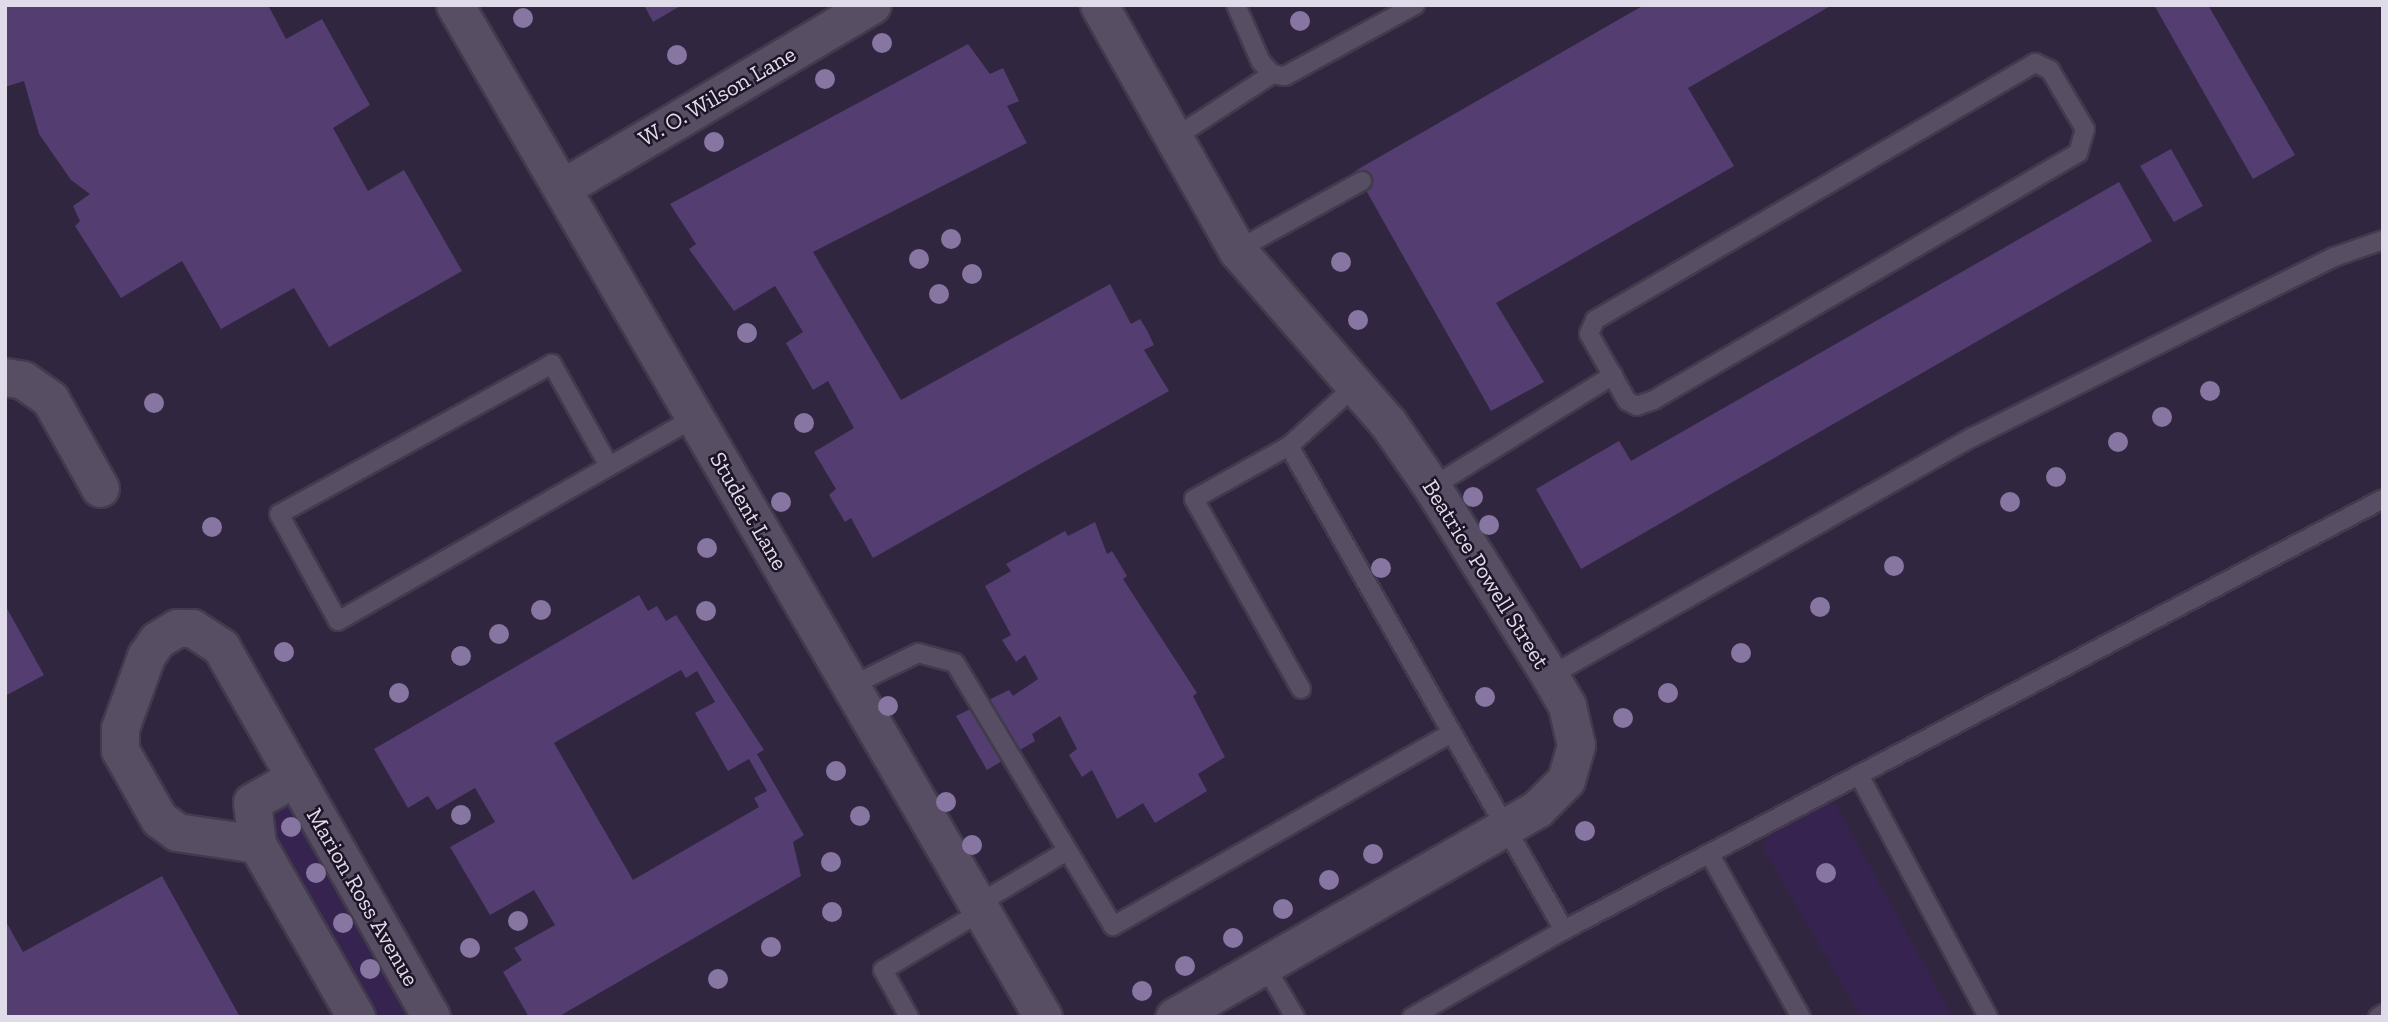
<!DOCTYPE html>
<html>
<head>
<meta charset="utf-8">
<style>
  body { margin:0 }
  #map { position:relative; width:2388px; height:1022px; overflow:hidden; background:#261e31; font-family:"Zilla Slab",serif }
  div>[style] { position:absolute }
  [style*='--x'] { left:calc(var(--x)*1px); top:calc(var(--y)*1px); width:calc(var(--w)*1px); rotate:calc(var(--a)*1deg) }
  .built>* { inset:0; background:#31263f }
  .green>* { inset:0; background:#37234f }
  .building>* { inset:0; background:#533d71 }
  .roads { filter:drop-shadow(2px 0 #413b4b) drop-shadow(-2px 0 #413b4b) drop-shadow(0 2px #413b4b) drop-shadow(0 -2px #413b4b) }
  .service>* { height:18px; margin:-9px; padding:0 9px; transform-origin:9px; border-radius:9px; background:#574e64 }
  .minor>* { height:37px; margin:-18.5px; padding:0 18.5px; transform-origin:18.5px; border-radius:18.5px; background:#574e64 }
  .trees>* { width:20px; height:20px; margin:-10px; border-radius:50%; background:#8775a2 }
  span { translate:-50% -50%; white-space:nowrap; text-align:center; line-height:1.15; -webkit-text-stroke:5px #1d1527; paint-order:stroke }
  .street-label { font-size:23px; color:#dfdbe8 }
  .frame { position:absolute; inset:0; border:7px solid #dfdbe8; pointer-events:none }
</style>
</head>
<body>
<div id="map">
  <div class="built">
    <i style="clip-path:polygon(5px 5px,2383px 5px,2383px 1017px,5px 1017px)"></i>
  </div>
  <div class="green">
    <i style="clip-path:polygon(1827px 800px,1836px 805px,1953px 1017px,1861px 1017px,1763px 848px,1766px 834px)"></i>
    <i style="clip-path:polygon(292px 805px,419px 1017px,379px 1017px,271px 829px,277px 812px)"></i>
  </div>
  <div class="building">
    <i style="clip-path:polygon(5px 5px,268px 5px,286px 39px,322px 19px,370px 105px,333px 128px,368px 191px,404px 170px,462px 271px,329px 347px,294px 288px,221px 329px,182px 261px,121px 298px,75px 226px,80px 221px,73px 206px,90px 194px,71px 180px,39px 134px,24px 81px,5px 87px)"></i>
    <i style="clip-path:polygon(644px 5px,682px 5px,653px 22px)"></i>
    <i style="clip-path:polygon(1644px 5px,1832px 5px,1688px 88px,1734px 166px,1496px 303px,1544px 382px,1491px 411px,1355px 171px)"></i>
    <i style="clip-path:polygon(2154px 5px,2208px 5px,2295px 155px,2253px 179px)"></i>
    <i style="clip-path:polygon(968px 44px,990px 74px,1003px 68px,1019px 101px,1007px 106px,1027px 143px,813px 252px,901px 400px,1110px 284px,1131px 324px,1140px 319px,1147px 330px,1154px 345px,1144px 350px,1169px 391px,873px 558px,851px 518px,845px 522px,829px 495px,836px 489px,814px 452px,854px 428px,828px 381px,813px 390px,786px 343px,803px 332px,775px 286px,734px 311px,689px 249px,696px 244px,670px 204px)"></i>
    <i style="clip-path:polygon(2171px 149px,2203px 206px,2174px 222px,2140px 166px)"></i>
    <i style="clip-path:polygon(2119px 182px,2152px 241px,1581px 569px,1536px 489px,1619px 441px,1631px 461px)"></i>
    <i style="clip-path:polygon(1095px 522px,1107px 554px,1112px 551px,1127px 576px,1123px 579px,1197px 693px,1193px 696px,1225px 757px,1198px 774px,1207px 791px,1155px 823px,1143px 803px,1117px 819px,1092px 770px,1082px 777px,1069px 755px,1077px 749px,1060px 716px,1032px 734px,1035px 741px,987px 770px,956px 716px,1009px 690px,1013px 696px,1038px 679px,1025px 655px,1016px 662px,1002px 640px,1011px 635px,985px 586px,1011px 571px,1006px 564px,1065px 531px,1068px 536px)"></i>
    <i style="clip-path:polygon(evenodd,639px 595px,648px 611px,657px 606px,666px 621px,676px 615px,764px 750px,757px 754px,804px 835px,793px 842px,801px 876px,558px 1017px,529px 1017px,503px 972px,522px 960px,514px 948px,555px 925px,534px 890px,490px 915px,450px 847px,495px 822px,475px 788px,437px 810px,428px 796px,408px 808px,374px 749px,639px 595px,681px 670px,686px 678px,697px 671px,715px 702px,695px 713px,728px 771px,749px 759px,767px 791px,754px 798px,759px 807px,633px 880px,554px 743px,681px 670px)"></i>
    <i style="clip-path:polygon(5px 605px,44px 675px,5px 696px)"></i>
    <i style="clip-path:polygon(162px 876px,240px 1017px,5px 1017px,5px 920px,23px 952px)"></i>
  </div>
  <div class="roads">
    <div class="service">
      <i style="--x:1236;--y:5;--w:62;--a:66.3"></i>
      <i style="--x:1261;--y:62;--w:16;--a:47"></i>
      <i style="--x:1272;--y:74;--w:13;--a:9"></i>
      <i style="--x:1285;--y:76;--w:148;--a:-28.6"></i>
      <i style="--x:2035;--y:63;--w:17;--a:25"></i>
      <i style="--x:2050;--y:70;--w:69;--a:59.3"></i>
      <i style="--x:2085;--y:129;--w:25;--a:106"></i>
      <i style="--x:2078;--y:153;--w:491;--a:149.8"></i>
      <i style="--x:1654;--y:400;--w:18;--a:161"></i>
      <i style="--x:1637;--y:406;--w:11;--a:-153"></i>
      <i style="--x:1627;--y:401;--w:77;--a:-119.6"></i>
      <i style="--x:1589;--y:334;--w:15;--a:-67"></i>
      <i style="--x:1595;--y:320;--w:510;--a:-30.29"></i>
      <i style="--x:1174;--y:138;--w:117;--a:-33.1"></i>
      <i style="--x:1237;--y:250;--w:143;--a:-28.9"></i>
      <i style="--x:1289;--y:446;--w:557;--a:60.4"></i>
      <i style="--x:609;--y:466;--w:117;--a:-119.2"></i>
      <i style="--x:552;--y:364;--w:311;--a:151.2"></i>
      <i style="--x:279;--y:514;--w:122;--a:61.1"></i>
      <i style="--x:338;--y:621;--w:411;--a:-29.7"></i>
      <i style="--x:1432;--y:487;--w:213;--a:-31.7"></i>
      <i style="--x:1550;--y:676;--w:486;--a:-29.5"></i>
      <i style="--x:1973;--y:437;--w:403;--a:-26.5"></i>
      <i style="--x:2334;--y:257;--w:52;--a:-19.1"></i>
      <i style="--x:851;--y:686;--w:75;--a:-26.2"></i>
      <i style="--x:918;--y:653;--w:38;--a:15"></i>
      <i style="--x:955;--y:663;--w:307;--a:59"></i>
      <i style="--x:1113;--y:926;--w:388;--a:-29.7"></i>
      <i style="--x:1301;--y:689;--w:218;--a:-119.4"></i>
      <i style="--x:1194;--y:499;--w:109;--a:-29.2"></i>
      <i style="--x:1289;--y:446;--w:91;--a:-42.3"></i>
      <i style="--x:1860;--y:777;--w:272;--a:61.9"></i>
      <i style="--x:1710;--y:855;--w:186;--a:60.7"></i>
      <i style="--x:978;--y:904;--w:104;--a:-30.8"></i>
      <i style="--x:1265;--y:966;--w:59;--a:59.5"></i>
      <i style="--x:909;--y:1017;--w:54;--a:-119"></i>
      <i style="--x:883;--y:970;--w:115;--a:-30.8"></i>
      <i style="--x:1412;--y:1017;--w:175;--a:-29.8"></i>
      <i style="--x:1564;--y:930;--w:925;--a:-27.76"></i>
      <i style="--x:2378;--y:1017;--w:6;--a:-31"></i>
    </div>
    <div class="minor">
      <i style="--x:455;--y:5;--w:1170;--a:59.84"></i>
      <i style="--x:1099;--y:5;--w:281;--a:60.6"></i>
      <i style="--x:1237;--y:250;--w:230;--a:48.9"></i>
      <i style="--x:1388;--y:423;--w:78;--a:55.5"></i>
      <i style="--x:1432;--y:487;--w:223;--a:58"></i>
      <i style="--x:1550;--y:676;--w:34;--a:60"></i>
      <i style="--x:1567;--y:706;--w:40;--a:77"></i>
      <i style="--x:1576;--y:745;--w:36;--a:106"></i>
      <i style="--x:1566;--y:780;--w:41;--a:135"></i>
      <i style="--x:1537;--y:809;--w:418;--a:150.2"></i>
      <i style="--x:562;--y:188;--w:360;--a:-30.6"></i>
      <i style="--x:5;--y:377;--w:18;--a:9"></i>
      <i style="--x:23;--y:380;--w:33;--a:35"></i>
      <i style="--x:50;--y:399;--w:102;--a:60.7"></i>
      <i style="--x:257;--y:844;--w:42;--a:-96.8"></i>
      <i style="--x:252;--y:802;--w:48;--a:-29.7"></i>
      <i style="--x:356;--y:1017;--w:199;--a:-119.8"></i>
      <i style="--x:257;--y:844;--w:81;--a:-171.5"></i>
      <i style="--x:177;--y:832;--w:22;--a:-144"></i>
      <i style="--x:159;--y:819;--w:79;--a:-119.5"></i>
      <i style="--x:120;--y:750;--w:22;--a:-90"></i>
      <i style="--x:120;--y:728;--w:77;--a:-70.1"></i>
      <i style="--x:146;--y:656;--w:19;--a:-55"></i>
      <i style="--x:157;--y:640;--w:23;--a:-31"></i>
      <i style="--x:177;--y:628;--w:15;--a:0"></i>
      <i style="--x:192;--y:628;--w:35;--a:33"></i>
      <i style="--x:221;--y:647;--w:425;--a:60.4"></i>
    </div>
  </div>
  <div class="trees">
    <i style="left:523px;top:18px"></i>
    <i style="left:1300px;top:21px"></i>
    <i style="left:882px;top:43px"></i>
    <i style="left:677px;top:55px"></i>
    <i style="left:825px;top:79px"></i>
    <i style="left:714px;top:142px"></i>
    <i style="left:951px;top:239px"></i>
    <i style="left:919px;top:259px"></i>
    <i style="left:1341px;top:262px"></i>
    <i style="left:972px;top:274px"></i>
    <i style="left:939px;top:294px"></i>
    <i style="left:1358px;top:320px"></i>
    <i style="left:747px;top:333px"></i>
    <i style="left:2210px;top:391px"></i>
    <i style="left:154px;top:403px"></i>
    <i style="left:2162px;top:417px"></i>
    <i style="left:804px;top:423px"></i>
    <i style="left:2118px;top:442px"></i>
    <i style="left:2056px;top:477px"></i>
    <i style="left:1473px;top:497px"></i>
    <i style="left:781px;top:502px"></i>
    <i style="left:2010px;top:502px"></i>
    <i style="left:1489px;top:525px"></i>
    <i style="left:212px;top:527px"></i>
    <i style="left:707px;top:548px"></i>
    <i style="left:1894px;top:566px"></i>
    <i style="left:1381px;top:568px"></i>
    <i style="left:1820px;top:607px"></i>
    <i style="left:541px;top:610px"></i>
    <i style="left:706px;top:611px"></i>
    <i style="left:499px;top:634px"></i>
    <i style="left:284px;top:652px"></i>
    <i style="left:1741px;top:653px"></i>
    <i style="left:461px;top:656px"></i>
    <i style="left:399px;top:693px"></i>
    <i style="left:1668px;top:693px"></i>
    <i style="left:1485px;top:697px"></i>
    <i style="left:888px;top:706px"></i>
    <i style="left:1623px;top:718px"></i>
    <i style="left:836px;top:771px"></i>
    <i style="left:946px;top:802px"></i>
    <i style="left:461px;top:815px"></i>
    <i style="left:860px;top:816px"></i>
    <i style="left:291px;top:827px"></i>
    <i style="left:1585px;top:831px"></i>
    <i style="left:972px;top:845px"></i>
    <i style="left:1373px;top:854px"></i>
    <i style="left:831px;top:862px"></i>
    <i style="left:316px;top:873px"></i>
    <i style="left:1826px;top:873px"></i>
    <i style="left:1329px;top:880px"></i>
    <i style="left:1283px;top:909px"></i>
    <i style="left:832px;top:912px"></i>
    <i style="left:518px;top:921px"></i>
    <i style="left:343px;top:923px"></i>
    <i style="left:1233px;top:938px"></i>
    <i style="left:771px;top:947px"></i>
    <i style="left:470px;top:948px"></i>
    <i style="left:1185px;top:966px"></i>
    <i style="left:370px;top:969px"></i>
    <i style="left:718px;top:979px"></i>
    <i style="left:1142px;top:991px"></i>
  </div>
  <div class="street-label">
    <span style="left:717px;top:96px;rotate:-30deg">W. O. Wilson Lane</span>
    <span style="left:749px;top:511px;rotate:60deg">Student Lane</span>
    <span style="left:1486px;top:574px;rotate:58deg">Beatrice Powell Street</span>
    <span style="left:363px;top:897px;rotate:60deg">Marion Ross Avenue</span>
  </div>
  <div class="frame"></div>
</div>
</body>
</html>
